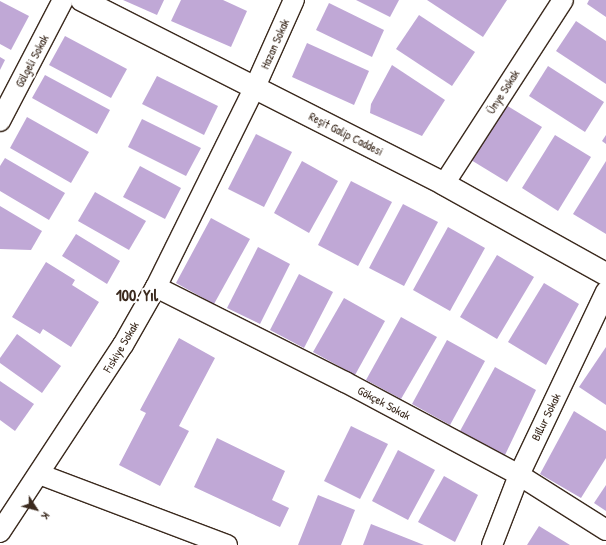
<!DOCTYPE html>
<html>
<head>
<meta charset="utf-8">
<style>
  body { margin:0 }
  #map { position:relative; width:606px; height:545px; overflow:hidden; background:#fff; font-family:"Patrick Hand",sans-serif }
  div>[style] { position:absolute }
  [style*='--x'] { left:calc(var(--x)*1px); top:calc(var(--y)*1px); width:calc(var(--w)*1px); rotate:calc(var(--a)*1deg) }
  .building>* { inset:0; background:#c0a8d6 }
  .roads { filter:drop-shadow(1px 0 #3b2a1e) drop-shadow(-1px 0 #3b2a1e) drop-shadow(0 1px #3b2a1e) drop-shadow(0 -1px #3b2a1e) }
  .street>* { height:20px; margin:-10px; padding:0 10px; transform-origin:10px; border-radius:10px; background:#fff }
  .secondary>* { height:22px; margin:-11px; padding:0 11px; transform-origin:11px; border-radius:11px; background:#fff }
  span { translate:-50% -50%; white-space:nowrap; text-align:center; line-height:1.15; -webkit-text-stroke:4px #fff; paint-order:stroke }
  .street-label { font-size:12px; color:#3b2a1e }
  .district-label { font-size:16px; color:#3b2a1e; font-weight:700 }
  .north { position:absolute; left:16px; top:489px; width:40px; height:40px; -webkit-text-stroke:3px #fff; paint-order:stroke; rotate:126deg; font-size:11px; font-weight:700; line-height:16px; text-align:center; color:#3b2a1e }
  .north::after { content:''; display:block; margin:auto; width:14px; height:18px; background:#3b2a1e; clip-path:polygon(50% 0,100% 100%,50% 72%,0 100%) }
</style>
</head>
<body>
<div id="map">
  <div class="building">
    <i style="clip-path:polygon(123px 0,164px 0,157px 15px)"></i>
    <i style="clip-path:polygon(181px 0,223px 0,247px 11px,231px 47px,171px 21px)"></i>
    <i style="clip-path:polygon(356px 0,399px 0,390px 17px)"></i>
    <i style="clip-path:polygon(427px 0,507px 0,483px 37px)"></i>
    <i style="clip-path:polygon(589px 0,606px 0,606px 17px,587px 4px)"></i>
    <i style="clip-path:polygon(0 1px,29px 16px,11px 50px,0 44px)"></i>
    <i style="clip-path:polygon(329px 3px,384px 30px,372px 57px,316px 30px)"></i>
    <i style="clip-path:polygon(419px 15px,475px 52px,452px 86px,396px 49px)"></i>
    <i style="clip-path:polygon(576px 21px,606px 41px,606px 84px,556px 51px)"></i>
    <i style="clip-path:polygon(65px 36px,127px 69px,111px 98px,49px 65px)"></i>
    <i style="clip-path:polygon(307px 43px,369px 71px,354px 105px,292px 77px)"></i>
    <i style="clip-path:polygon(0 57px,5px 60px,0 70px)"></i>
    <i style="clip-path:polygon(392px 65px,445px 100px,422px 136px,370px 113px,371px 104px)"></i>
    <i style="clip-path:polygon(548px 66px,604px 102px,585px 132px,529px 96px)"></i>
    <i style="clip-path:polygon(45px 75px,110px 110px,97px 134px,32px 98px)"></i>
    <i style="clip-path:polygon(157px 76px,218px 106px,204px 135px,142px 104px)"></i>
    <i style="clip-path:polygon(506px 105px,542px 127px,507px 182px,471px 160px)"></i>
    <i style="clip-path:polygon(27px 117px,89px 152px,71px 183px,10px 148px)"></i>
    <i style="clip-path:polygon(142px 119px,201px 148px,186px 176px,128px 147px)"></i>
    <i style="clip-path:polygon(256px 134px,292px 152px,264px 207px,228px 189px)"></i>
    <i style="clip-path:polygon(555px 135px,591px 157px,558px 211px,522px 188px)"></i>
    <i style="clip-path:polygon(606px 135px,606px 144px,602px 141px)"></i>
    <i style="clip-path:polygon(5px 158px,65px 193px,49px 220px,0 191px,0 166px)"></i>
    <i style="clip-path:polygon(302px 161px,338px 181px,309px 233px,274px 213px)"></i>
    <i style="clip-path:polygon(606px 161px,606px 234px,573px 214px)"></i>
    <i style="clip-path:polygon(140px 166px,181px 188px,165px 219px,123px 197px)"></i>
    <i style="clip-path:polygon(351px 181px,392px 202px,358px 266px,318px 245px)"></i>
    <i style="clip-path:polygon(95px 192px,146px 221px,129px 250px,78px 221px)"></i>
    <i style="clip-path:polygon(403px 204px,438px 222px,404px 286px,369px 268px)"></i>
    <i style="clip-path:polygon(0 206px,42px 231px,31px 250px,0 249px)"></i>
    <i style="clip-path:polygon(211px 218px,250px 239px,214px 304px,176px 283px)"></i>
    <i style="clip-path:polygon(448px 227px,485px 248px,450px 311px,413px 290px)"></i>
    <i style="clip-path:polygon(76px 234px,120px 261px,107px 284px,62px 256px)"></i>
    <i style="clip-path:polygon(258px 247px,290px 264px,260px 324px,227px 308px)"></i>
    <i style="clip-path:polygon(497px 255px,534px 277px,497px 339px,460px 317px)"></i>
    <i style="clip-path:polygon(46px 262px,75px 280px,72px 285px,99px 302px,71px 347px,43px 329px,40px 334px,12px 317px)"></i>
    <i style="clip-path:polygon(299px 274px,333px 292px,304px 348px,270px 330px)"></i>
    <i style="clip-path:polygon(544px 283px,579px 304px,546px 365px,508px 342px)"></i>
    <i style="clip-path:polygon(344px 298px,385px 321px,355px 375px,313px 352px)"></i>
    <i style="clip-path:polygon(401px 317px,437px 337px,401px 399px,366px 380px)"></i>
    <i style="clip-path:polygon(17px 334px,61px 366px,42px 393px,0 363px,0 358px)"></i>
    <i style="clip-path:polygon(179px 338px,215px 358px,179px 426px,189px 431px,160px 486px,119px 465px,146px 413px,140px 410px)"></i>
    <i style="clip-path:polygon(447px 340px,485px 361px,450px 425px,412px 404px)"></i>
    <i style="clip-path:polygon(606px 347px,606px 405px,579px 387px)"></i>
    <i style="clip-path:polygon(495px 367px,536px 390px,505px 455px,460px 431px)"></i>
    <i style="clip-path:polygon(0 381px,34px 404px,15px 431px,0 420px)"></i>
    <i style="clip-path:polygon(574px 411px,606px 431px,606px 458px,581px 498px,540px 474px)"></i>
    <i style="clip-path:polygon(351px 426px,388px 444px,360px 499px,324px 481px)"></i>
    <i style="clip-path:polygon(217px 438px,285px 471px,272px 500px,289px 508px,280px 527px,194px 487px)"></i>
    <i style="clip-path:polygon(398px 450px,435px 470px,408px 520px,372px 501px)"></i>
    <i style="clip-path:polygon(444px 476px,478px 495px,455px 542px,418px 522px)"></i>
    <i style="clip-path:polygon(606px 485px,606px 511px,594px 503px)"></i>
    <i style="clip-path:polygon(318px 495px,355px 510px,341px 545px,298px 545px)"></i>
    <i style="clip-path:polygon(371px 524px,424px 545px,363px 545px)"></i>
    <i style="clip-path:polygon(539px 526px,570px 545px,527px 545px)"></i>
  </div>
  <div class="roads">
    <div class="street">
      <i style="--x:0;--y:121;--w:136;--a:-62.5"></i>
      <i style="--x:444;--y:184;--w:219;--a:-57.1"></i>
      <i style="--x:156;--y:287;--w:212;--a:26.7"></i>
      <i style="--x:345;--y:382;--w:197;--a:28.1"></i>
      <i style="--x:519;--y:475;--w:103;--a:32.3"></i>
      <i style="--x:39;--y:474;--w:201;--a:20.7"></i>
      <i style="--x:0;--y:532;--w:224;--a:-56.7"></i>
      <i style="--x:123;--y:345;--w:67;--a:-60.4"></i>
      <i style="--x:156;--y:287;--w:223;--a:-63.7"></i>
      <i style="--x:255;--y:87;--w:95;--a:-65.9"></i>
      <i style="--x:492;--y:545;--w:75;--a:-68.9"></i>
      <i style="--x:519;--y:475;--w:203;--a:-64.6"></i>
    </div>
    <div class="secondary">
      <i style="--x:82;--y:0;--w:406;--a:26.9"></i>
      <i style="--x:444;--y:184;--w:185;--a:29.1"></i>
    </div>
  </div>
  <div class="street-label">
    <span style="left:275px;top:44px;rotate:-66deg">Hazan Sokak</span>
    <span style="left:32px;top:61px;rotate:-62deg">Gölgeli Sokak</span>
    <span style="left:503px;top:92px;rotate:-57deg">Ünye Sokak</span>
    <span style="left:346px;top:134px;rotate:27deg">Reşit Galip Caddesi</span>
    <span style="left:121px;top:347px;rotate:-59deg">Fıskiye Sokak</span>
    <span style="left:384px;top:403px;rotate:28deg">Gökçek Sokak</span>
    <span style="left:546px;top:417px;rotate:-64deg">Billur Sokak</span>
  </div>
  <div class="district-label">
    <span style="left:137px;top:295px">100. Yıl</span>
  </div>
  <div class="north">K</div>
</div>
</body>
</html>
